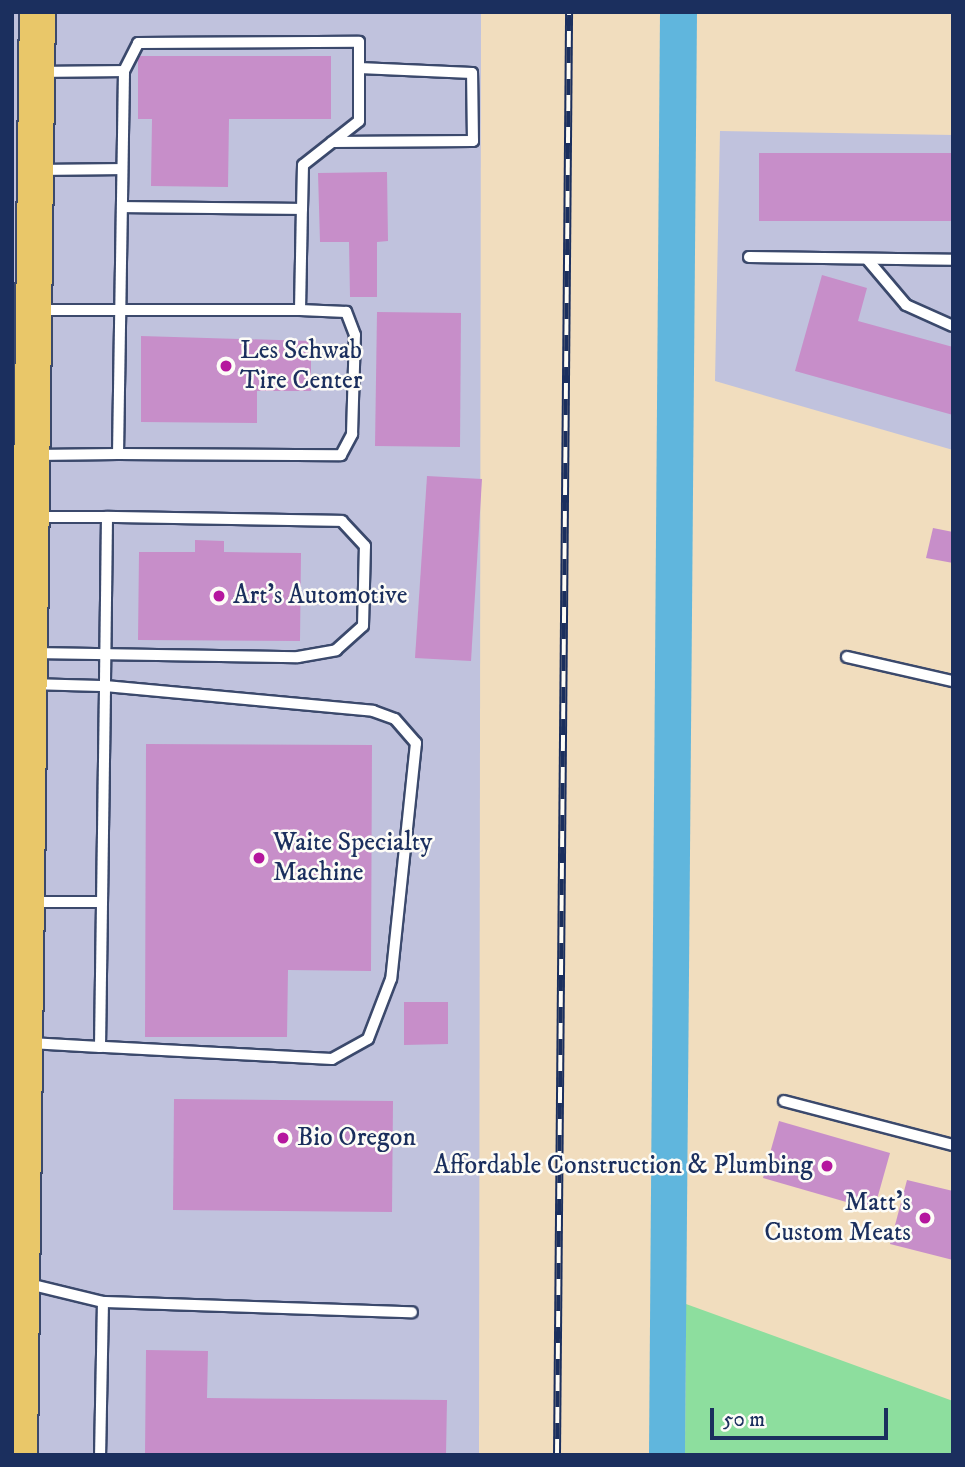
<!DOCTYPE html>
<html>
<head>
<meta charset="utf-8">
<style>
  body { margin:0 }
  #map { position:relative; width:965px; height:1467px; overflow:hidden; background:#f1ddbe; font-family:"IM FELL DW Pica",serif }
  div>[style] { position:absolute }
  [style*='--x'] { left:calc(var(--x)*1px); top:calc(var(--y)*1px); width:calc(var(--w)*1px); rotate:calc(var(--a)*1deg) }
  .industrial>* { inset:0; background:#c0c2dd }
  .green>* { inset:0; background:#8dde9e }
  .water>* { inset:0; background:#60b6dd }
  .building>* { inset:0; background:#c78ec9 }
  .roads { filter:drop-shadow(2px 0 #3b496c) drop-shadow(-2px 0 #3b496c) drop-shadow(0 2px #3b496c) drop-shadow(0 -2px #3b496c) }
  .service>* { height:10px; margin:-5px; padding:0 5px; transform-origin:5px; border-radius:5px; background:#fff }
  .trunk>* { height:35px; margin:-17.5px; padding:0 17.5px; transform-origin:17.5px; border-radius:17.5px; background:#e9c769 }
  .rail>* { height:8px; margin-top:-4px; transform-origin:0; background:repeating-linear-gradient(90deg,#fdfcf7 0 16px,#1b2f5e 0 32px); box-sizing:border-box; border-block:2px solid #1b2f5e }
  .dots>* { width:19px; height:19px; translate:-50% -50%; box-sizing:border-box; border:4px solid #fdfcf7; border-radius:50% }
  span { translate:-50% -50%; white-space:nowrap; text-align:center; line-height:1.15; -webkit-text-stroke:5px #fdfcf7; paint-order:stroke }
  .poi-label { font-size:26px; color:#1b2f5e }
  .left { translate:0 -50%; text-align:left }
  .right { translate:-100% -50%; text-align:right }
  .frame { position:absolute; inset:0; border:14px solid #1b2f5e; pointer-events:none }
  .scale { position:absolute; left:710px; top:1408px; width:178px; height:32px; box-sizing:border-box; border:4px solid #1b2f5e; border-top:0; padding-left:9px; font-size:21px; line-height:24px; white-space:nowrap; color:#1b2f5e; -webkit-text-stroke:5px #fdfcf7; paint-order:stroke }
</style>
</head>
<body>
<div id="map">
  <div class="industrial">
    <i style="clip-path:polygon(12px 12px,481px 12px,479px 1455px,12px 1455px)"></i>
    <i style="clip-path:polygon(720px 131px,953px 135px,953px 450px,715px 381px)"></i>
  </div>
  <div class="green">
    <i style="clip-path:polygon(686px 1304px,953px 1401px,953px 1455px,685px 1455px)"></i>
  </div>
  <div class="water">
    <i style="clip-path:polygon(660px 12px,697px 12px,685px 1455px,649px 1455px)"></i>
  </div>
  <div class="building">
    <i style="clip-path:polygon(138px 56px,331px 56px,331px 119px,229px 119px,228px 187px,151px 186px,152px 119px,138px 119px)"></i>
    <i style="clip-path:polygon(759px 153px,953px 153px,953px 221px,759px 221px)"></i>
    <i style="clip-path:polygon(387px 172px,388px 241px,377px 242px,377px 297px,350px 297px,349px 242px,320px 242px,318px 173px)"></i>
    <i style="clip-path:polygon(822px 275px,867px 288px,858px 321px,953px 347px,953px 415px,795px 371px)"></i>
    <i style="clip-path:polygon(377px 312px,461px 313px,460px 447px,375px 446px)"></i>
    <i style="clip-path:polygon(141px 336px,311px 341px,311px 391px,257px 391px,257px 423px,141px 422px)"></i>
    <i style="clip-path:polygon(427px 476px,482px 479px,471px 661px,415px 658px)"></i>
    <i style="clip-path:polygon(933px 528px,953px 532px,953px 563px,926px 558px)"></i>
    <i style="clip-path:polygon(195px 540px,224px 541px,224px 552px,301px 553px,300px 641px,138px 640px,139px 552px,195px 552px)"></i>
    <i style="clip-path:polygon(146px 744px,372px 745px,371px 971px,288px 970px,287px 1037px,145px 1037px)"></i>
    <i style="clip-path:polygon(404px 1002px,448px 1002px,448px 1044px,404px 1045px)"></i>
    <i style="clip-path:polygon(174px 1099px,393px 1101px,392px 1212px,173px 1210px)"></i>
    <i style="clip-path:polygon(779px 1121px,890px 1153px,874px 1210px,763px 1178px)"></i>
    <i style="clip-path:polygon(907px 1180px,953px 1191px,953px 1260px,890px 1244px)"></i>
    <i style="clip-path:polygon(146px 1350px,208px 1351px,207px 1398px,447px 1400px,446px 1455px,145px 1455px)"></i>
  </div>
  <div class="roads">
    <div class="service">
      <i style="--x:124;--y:71;--w:31;--a:-63"></i>
      <i style="--x:138;--y:43;--w:221;--a:-0.3"></i>
      <i style="--x:359;--y:42;--w:79;--a:90"></i>
      <i style="--x:359;--y:121;--w:71;--a:141.8"></i>
      <i style="--x:303;--y:165;--w:44;--a:91.3"></i>
      <i style="--x:332;--y:142;--w:141;--a:-0.4"></i>
      <i style="--x:473;--y:141;--w:68;--a:-90.8"></i>
      <i style="--x:472;--y:73;--w:113;--a:-177.5"></i>
      <i style="--x:41;--y:170;--w:81;--a:-0.7"></i>
      <i style="--x:749;--y:257;--w:204;--a:0.8"></i>
      <i style="--x:867;--y:259;--w:60;--a:49.7"></i>
      <i style="--x:906;--y:305;--w:51;--a:24.1"></i>
      <i style="--x:38;--y:310;--w:262;--a:0"></i>
      <i style="--x:300;--y:310;--w:101;--a:-88.9"></i>
      <i style="--x:302;--y:209;--w:180;--a:-179.4"></i>
      <i style="--x:118;--y:454;--w:223;--a:0.3"></i>
      <i style="--x:341;--y:455;--w:24;--a:-62"></i>
      <i style="--x:352;--y:434;--w:99;--a:-88.3"></i>
      <i style="--x:355;--y:335;--w:25;--a:-111"></i>
      <i style="--x:346;--y:312;--w:46;--a:-177.5"></i>
      <i style="--x:35;--y:455;--w:83;--a:-0.7"></i>
      <i style="--x:118;--y:454;--w:383;--a:-89.1"></i>
      <i style="--x:124;--y:71;--w:85;--a:179.3"></i>
      <i style="--x:36;--y:517;--w:71;--a:0"></i>
      <i style="--x:107;--y:517;--w:169;--a:90.7"></i>
      <i style="--x:105;--y:686;--w:269;--a:5.3"></i>
      <i style="--x:373;--y:711;--w:23;--a:20"></i>
      <i style="--x:395;--y:719;--w:32;--a:49"></i>
      <i style="--x:416;--y:743;--w:237;--a:96"></i>
      <i style="--x:391;--y:979;--w:64;--a:111"></i>
      <i style="--x:368;--y:1039;--w:41;--a:150.9"></i>
      <i style="--x:332;--y:1059;--w:232;--a:-177"></i>
      <i style="--x:33;--y:653;--w:265;--a:0.9"></i>
      <i style="--x:298;--y:657;--w:39;--a:-10"></i>
      <i style="--x:336;--y:650;--w:36;--a:-42"></i>
      <i style="--x:363;--y:626;--w:80;--a:-88.6"></i>
      <i style="--x:365;--y:546;--w:34;--a:-133"></i>
      <i style="--x:342;--y:521;--w:235;--a:-179"></i>
      <i style="--x:847;--y:657;--w:109;--a:12.8"></i>
      <i style="--x:32;--y:902;--w:69;--a:0"></i>
      <i style="--x:30;--y:1043;--w:70;--a:3.3"></i>
      <i style="--x:100;--y:1047;--w:361;--a:-89.2"></i>
      <i style="--x:105;--y:686;--w:71;--a:-178.4"></i>
      <i style="--x:784;--y:1101;--w:175;--a:14.6"></i>
      <i style="--x:25;--y:1283;--w:80;--a:13.7"></i>
      <i style="--x:103;--y:1302;--w:153;--a:91.1"></i>
      <i style="--x:103;--y:1302;--w:309;--a:1.9"></i>
    </div>
    <div class="trunk">
      <i style="--x:19;--y:1455;--w:1443;--a:-89.29"></i>
    </div>
  </div>
  <div class="rail">
    <i style="--x:557;--y:1455;--w:1443;--a:-89.52"></i>
  </div>
  <div class="dots">
    <i style="left:226px;top:366px;background:#b5179e"></i>
    <i style="left:219px;top:596px;background:#b5179e"></i>
    <i style="left:259px;top:858px;background:#b5179e"></i>
    <i style="left:283px;top:1138px;background:#b5179e"></i>
    <i style="left:827px;top:1166px;background:#b5179e"></i>
    <i style="left:925px;top:1218px;background:#b5179e"></i>
  </div>
  <div class="poi-label">
    <span class="left" style="left:240px;top:366px">Les Schwab<br>Tire Center</span>
    <span class="left" style="left:233px;top:596px">Art's Automotive</span>
    <span class="left" style="left:273px;top:858px">Waite Specialty<br>Machine</span>
    <span class="left" style="left:297px;top:1138px">Bio Oregon</span>
    <span class="right" style="left:813px;top:1166px">Affordable Construction &amp; Plumbing</span>
    <span class="right" style="left:911px;top:1218px">Matt's<br>Custom Meats</span>
  </div>
  <div class="frame"></div>
  <div class="scale">50 m</div>
</div>
</body>
</html>
